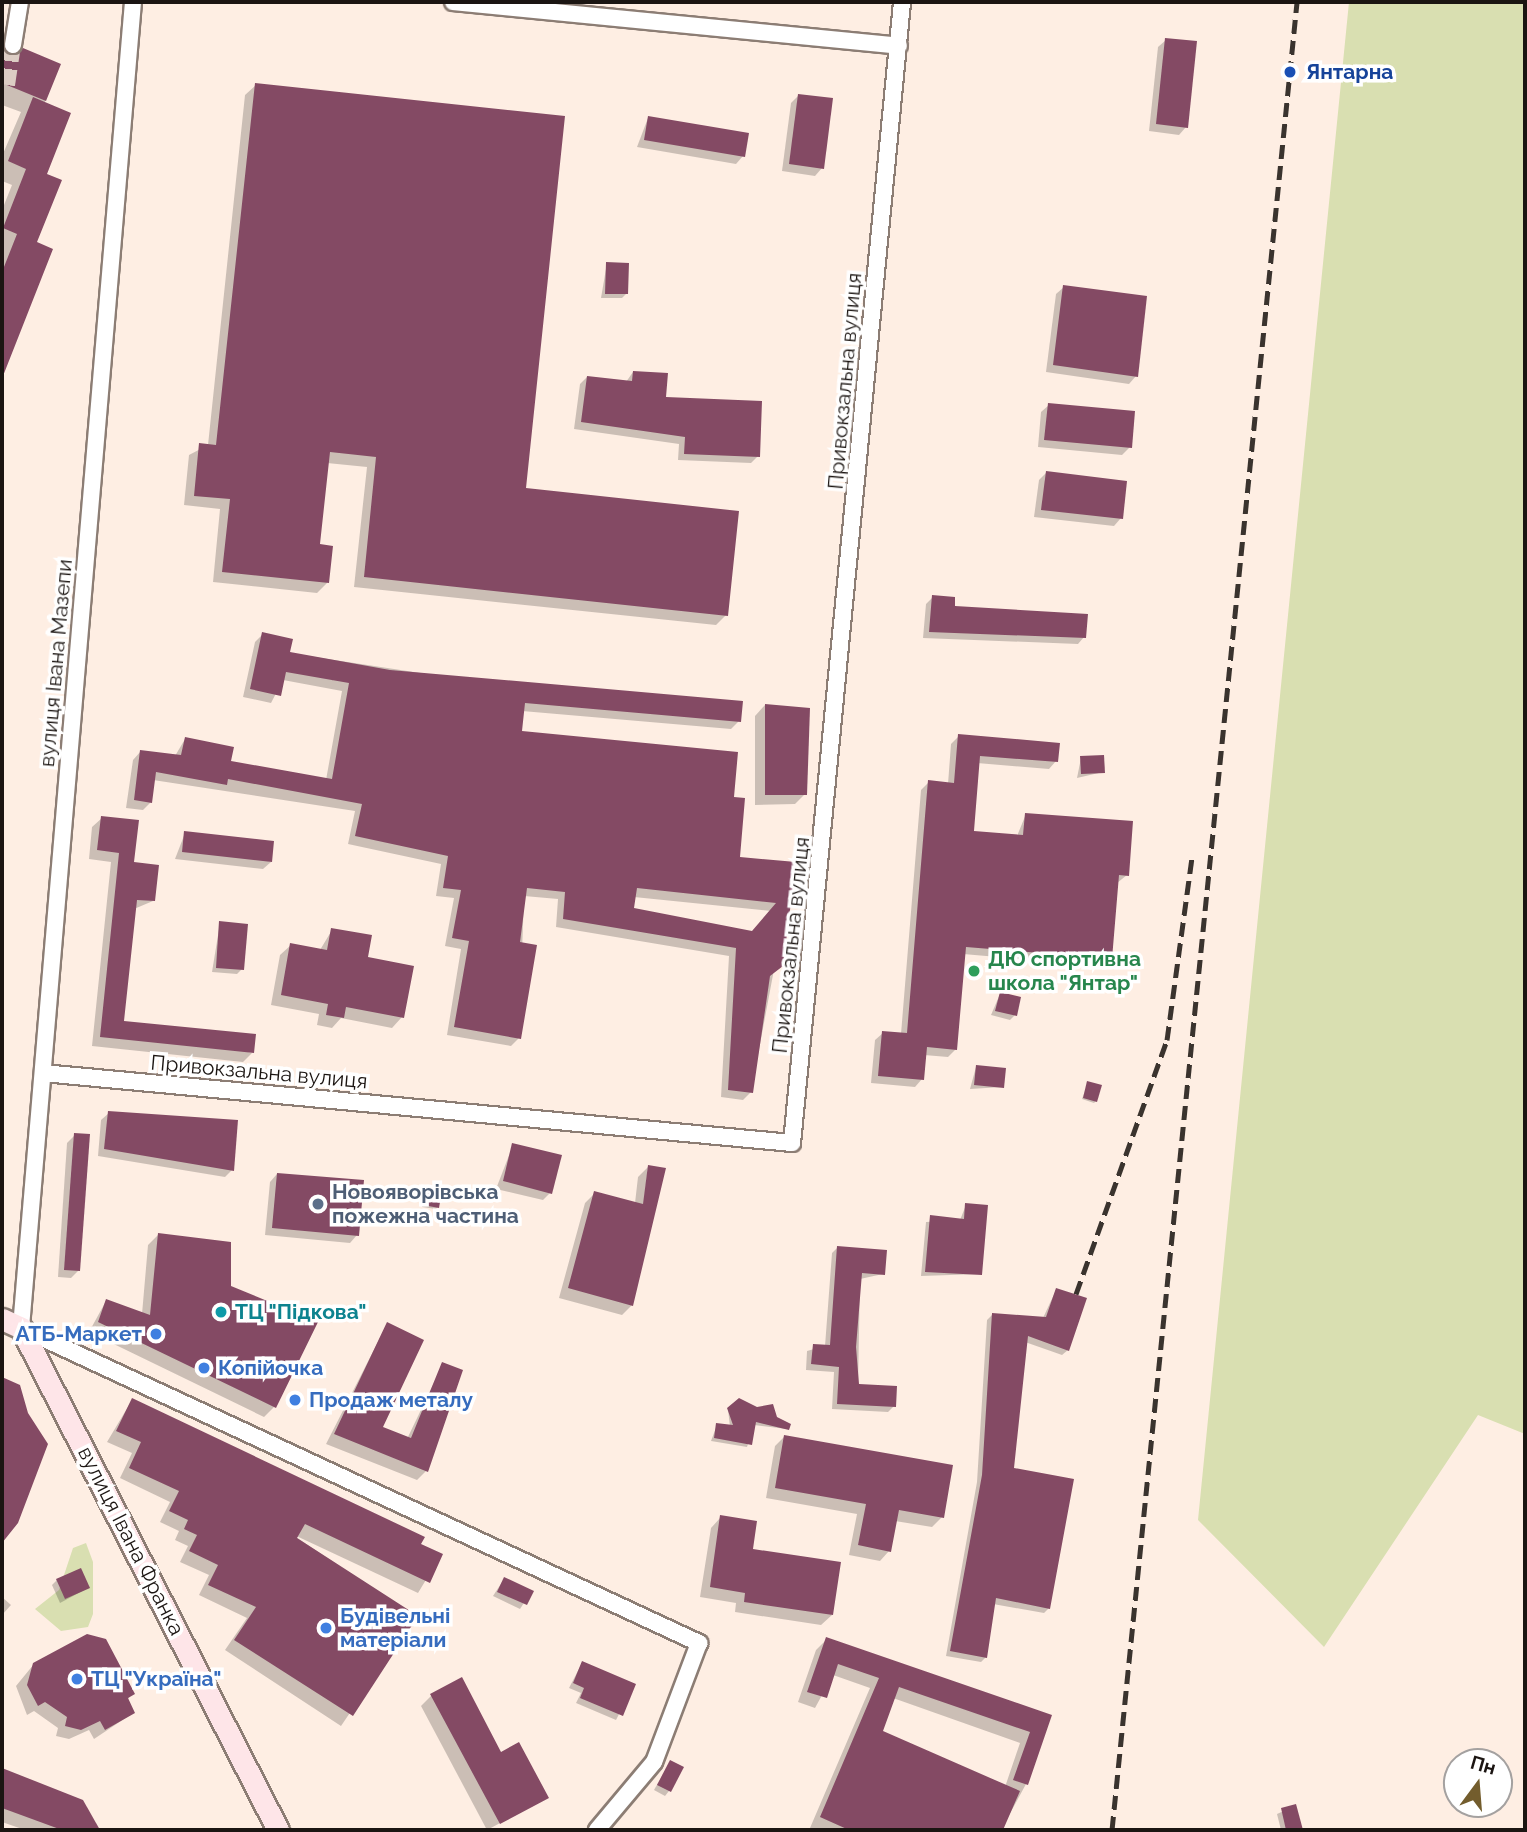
<!DOCTYPE html>
<html>
<head>
<meta charset="utf-8">
<style>
  body { margin:0 }
  #map { position:relative; width:1527px; height:1832px; overflow:hidden; background:#feeee3; font-family:Raleway,sans-serif }
  div>[style] { position:absolute }
  [style*='--x'] { left:calc(var(--x)*1px); top:calc(var(--y)*1px); width:calc(var(--w)*1px); rotate:calc(var(--a)*1deg) }
  .green>* { inset:0; background:#d9dfb1 }
  .shadow>* { inset:0; background:#0003 }
  .building>* { inset:0; background:#844a64 }
  .street-tunnel>* { height:16px; margin-top:-8px; transform-origin:0; background:repeating-linear-gradient(90deg,#dccdc4 0 16px,transparent 0 24px) }
  .roads { filter:drop-shadow(2px 0 #8c7d74) drop-shadow(-2px 0 #8c7d74) drop-shadow(0 2px #8c7d74) drop-shadow(0 -2px #8c7d74) }
  .street>* { height:16px; margin:-8px; padding:0 8px; transform-origin:8px; border-radius:8px; background:#fff }
  .secondary>* { height:21px; margin:-10.5px; padding:0 10.5px; transform-origin:10.5px; border-radius:10.5px; background:#fee5e8 }
  .rail>* { height:5px; margin-top:-2.5px; transform-origin:0; background:repeating-linear-gradient(90deg,#3a332e 0 14px,transparent 0 21px) }
  .dots>* { width:19px; height:19px; translate:-50% -50%; box-sizing:border-box; border:4px solid #fff; border-radius:50% }
  span { translate:-50% -50%; white-space:nowrap; text-align:center; line-height:1.15; -webkit-text-stroke:7px #fff; paint-order:stroke }
  .transit-label { font-size:21px; color:#164399; font-weight:700 }
  .left { translate:0 -50%; text-align:left }
  .street-label { font-size:21px; color:#1b1512 }
  .leisure-label { font-size:21px; color:#27864d; font-weight:700 }
  .service-label { font-size:21px; color:#4e5e75; font-weight:700 }
  .culture-label { font-size:21px; color:#0d838f; font-weight:700 }
  .shop-label { font-size:21px; color:#366cbe; font-weight:700 }
  .right { translate:-100% -50%; text-align:right }
  .frame { position:absolute; inset:0; border:4px solid #1b1512; pointer-events:none }
  .north { position:absolute; left:1443px; top:1748px; width:70px; height:70px; box-sizing:border-box; background:#fff; border:2px solid #a4a1a0; border-radius:50%; rotate:16deg; font-size:19px; font-weight:700; line-height:28px; text-align:center; color:#1b1512 }
  .north::after { content:''; display:block; margin:auto; width:24px; height:32px; background:#735d2d; clip-path:polygon(50% 0,100% 100%,50% 72%,0 100%) }
</style>
</head>
<body>
<div id="map">
  <div class="green">
    <i style="clip-path:polygon(1349px 2px,1525px 2px,1525px 1434px,1478px 1415px,1324px 1647px,1198px 1520px)"></i>
    <i style="clip-path:polygon(86px 1543px,93px 1562px,93px 1614px,88px 1627px,61px 1631px,35px 1609px,59px 1590px,73px 1548px)"></i>
  </div>
  <div class="shadow">
    <i style="clip-path:polygon(1166px 40px,1186px 127px,1179px 135px,1149px 131px,1158px 47px)"></i>
    <i style="clip-path:polygon(2px 42px,45px 100px,44px 175px,2px 371px,2px 210px,12px 185px,2px 181px,2px 156px,21px 112px,2px 105px)"></i>
    <i style="clip-path:polygon(256px 85px,524px 490px,726px 615px,716px 625px,354px 587px,367px 467px,327px 463px,318px 546px,327px 583px,317px 593px,213px 582px,220px 509px,184px 505px,189px 455px,208px 445px,245px 95px)"></i>
    <i style="clip-path:polygon(798px 96px,822px 168px,815px 176px,782px 171px,791px 103px)"></i>
    <i style="clip-path:polygon(648px 118px,743px 156px,736px 164px,637px 147px)"></i>
    <i style="clip-path:polygon(607px 263px,627px 293px,622px 298px,601px 298px)"></i>
    <i style="clip-path:polygon(1064px 287px,1136px 376px,1129px 384px,1046px 372px,1056px 294px)"></i>
    <i style="clip-path:polygon(633px 372px,665px 399px,758px 456px,751px 463px,678px 460px,679px 444px,574px 429px,580px 384px,587px 377px,626px 382px)"></i>
    <i style="clip-path:polygon(1049px 405px,1130px 447px,1122px 455px,1038px 447px,1041px 412px)"></i>
    <i style="clip-path:polygon(1046px 473px,1121px 518px,1114px 526px,1034px 517px,1039px 480px)"></i>
    <i style="clip-path:polygon(933px 597px,953px 608px,1084px 637px,1078px 644px,923px 638px,926px 604px)"></i>
    <i style="clip-path:polygon(evenodd,263px 634px,288px 653px,739px 721px,731px 729px,522px 711px,520px 733px,732px 799px,738px 858px,794px 863px,751px 1092px,743px 1100px,721px 1097px,729px 956px,556px 927px,558px 899px,524px 896px,519px 1038px,511px 1046px,447px 1035px,461px 949px,445px 946px,454px 898px,436px 896px,441px 864px,348px 844px,355px 811px,153px 780px,151px 802px,143px 810px,126px 808px,133px 760px,141px 751px,175px 756px,185px 739px,229px 762px,326px 780px,342px 691px,283px 680px,271px 703px,243px 697px,255px 642px,263px 634px,634px 897px,771px 911px,751px 933px,632px 910px,634px 897px)"></i>
    <i style="clip-path:polygon(765px 705px,805px 794px,795px 804px,755px 805px,755px 716px)"></i>
    <i style="clip-path:polygon(959px 736px,1056px 761px,1049px 769px,977px 763px,972px 833px,1017px 836px,1026px 814px,1127px 875px,1117px 883px,1111px 958px,1103px 966px,963px 954px,956px 1049px,948px 1057px,924px 1055px,922px 1079px,915px 1087px,871px 1083px,875px 1040px,883px 1033px,901px 1034px,921px 790px,929px 782px,948px 784px,951px 744px)"></i>
    <i style="clip-path:polygon(1081px 758px,1103px 772px,1077px 778px)"></i>
    <i style="clip-path:polygon(102px 818px,153px 901px,134px 909px,122px 1022px,252px 1053px,243px 1062px,92px 1046px,111px 862px,89px 859px,92px 827px)"></i>
    <i style="clip-path:polygon(185px 833px,271px 862px,263px 869px,175px 859px)"></i>
    <i style="clip-path:polygon(220px 923px,242px 969px,237px 974px,212px 972px)"></i>
    <i style="clip-path:polygon(332px 930px,366px 958px,402px 1017px,392px 1028px,341px 1018px,332px 1028px,317px 1025px,319px 1014px,271px 1005px,280px 955px,291px 945px,320px 950px)"></i>
    <i style="clip-path:polygon(1000px 994px,1015px 1015px,1010px 1020px,991px 1015px)"></i>
    <i style="clip-path:polygon(976px 1067px,1002px 1087px,970px 1089px)"></i>
    <i style="clip-path:polygon(1088px 1083px,1096px 1101px,1094px 1103px,1082px 1099px)"></i>
    <i style="clip-path:polygon(109px 1113px,232px 1170px,225px 1177px,98px 1156px,101px 1120px)"></i>
    <i style="clip-path:polygon(75px 1135px,79px 1270px,71px 1278px,58px 1277px,67px 1143px)"></i>
    <i style="clip-path:polygon(513px 1145px,550px 1193px,543px 1200px,496px 1189px)"></i>
    <i style="clip-path:polygon(648px 1167px,632px 1305px,622px 1315px,559px 1298px,585px 1203px,595px 1193px,635px 1203px,638px 1177px)"></i>
    <i style="clip-path:polygon(277px 1174px,357px 1235px,350px 1243px,265px 1235px,270px 1182px)"></i>
    <i style="clip-path:polygon(426px 1190px,438px 1207px,436px 1209px,422px 1207px)"></i>
    <i style="clip-path:polygon(966px 1205px,980px 1274px,921px 1276px,926px 1222px,960px 1220px)"></i>
    <i style="clip-path:polygon(158px 1235px,229px 1287px,274px 1407px,264px 1417px,89px 1332px,106px 1301px,142px 1314px,148px 1245px)"></i>
    <i style="clip-path:polygon(838px 1247px,883px 1274px,860px 1279px,858px 1386px,894px 1406px,888px 1412px,832px 1409px,834px 1372px,806px 1370px,807px 1351px,825px 1346px,832px 1253px)"></i>
    <i style="clip-path:polygon(1056px 1290px,1068px 1350px,1062px 1355px,1025px 1342px,1012px 1470px,1049px 1608px,1044px 1613px,993px 1604px,986px 1657px,981px 1662px,946px 1656px,977px 1482px,987px 1320px,992px 1315px,1043px 1318px)"></i>
    <i style="clip-path:polygon(387px 1324px,381px 1428px,407px 1439px,443px 1364px,426px 1471px,417px 1480px,326px 1444px)"></i>
    <i style="clip-path:polygon(2px 1378px,19px 1386px,26px 1414px,46px 1444px,2px 1543px,2px 1462px,10px 1466px,16px 1451px,2px 1445px)"></i>
    <i style="clip-path:polygon(132px 1400px,441px 1555px,418px 1593px,290px 1533px,415px 1617px,341px 1726px,225px 1650px,247px 1618px,199px 1595px,209px 1575px,180px 1562px,188px 1546px,175px 1540px,179px 1531px,160px 1522px,170px 1502px,120px 1478px,132px 1453px,107px 1442px)"></i>
    <i style="clip-path:polygon(728px 1409px,775px 1418px,787px 1429px,754px 1425px,747px 1447px,711px 1441px,717px 1425px,730px 1427px)"></i>
    <i style="clip-path:polygon(785px 1436px,942px 1517px,932px 1527px,895px 1521px,889px 1551px,880px 1561px,849px 1555px,857px 1514px,766px 1498px,775px 1446px)"></i>
    <i style="clip-path:polygon(721px 1517px,751px 1551px,832px 1615px,821px 1625px,735px 1612px,736px 1603px,700px 1597px,711px 1528px)"></i>
    <i style="clip-path:polygon(504px 1579px,531px 1592px,520px 1609px,493px 1596px)"></i>
    <i style="clip-path:polygon(57px 1580px,88px 1588px,60px 1603px,52px 1585px)"></i>
    <i style="clip-path:polygon(2px 1597px,11px 1605px,2px 1615px)"></i>
    <i style="clip-path:polygon(evenodd,827px 1639px,1050px 1716px,1026px 1784px,1001px 1830px,810px 1828px,870px 1688px,833px 1675px,815px 1708px,798px 1702px,816px 1650px,827px 1639px,893px 1698px,1020px 1743px,1005px 1787px,881px 1732px,893px 1698px)"></i>
    <i style="clip-path:polygon(582px 1663px,634px 1685px,616px 1720px,576px 1703px,581px 1693px,569px 1688px)"></i>
    <i style="clip-path:polygon(34px 1664px,132px 1694px,127px 1700px,133px 1713px,94px 1739px,89px 1730px,69px 1739px,56px 1736px,58px 1728px,34px 1711px,27px 1715px,16px 1686px)"></i>
    <i style="clip-path:polygon(432px 1695px,500px 1754px,547px 1798px,487px 1830px,421px 1706px)"></i>
    <i style="clip-path:polygon(670px 1762px,669px 1791px,665px 1796px,654px 1790px)"></i>
    <i style="clip-path:polygon(2px 1770px,82px 1801px,98px 1830px,25px 1830px,2px 1822px)"></i>
    <i style="clip-path:polygon(1295px 1806px,1301px 1830px,1281px 1830px,1277px 1814px)"></i>
  </div>
  <div class="building">
    <i style="clip-path:polygon(1165px 38px,1197px 41px,1188px 128px,1156px 124px)"></i>
    <i style="clip-path:polygon(2px 40px,11px 55px,23px 48px,61px 64px,46px 101px,2px 83px)"></i>
    <i style="clip-path:polygon(255px 83px,565px 116px,526px 488px,739px 511px,728px 616px,364px 577px,376px 457px,330px 452px,320px 544px,333px 546px,329px 583px,222px 572px,230px 499px,194px 496px,199px 443px,216px 445px)"></i>
    <i style="clip-path:polygon(798px 94px,833px 98px,824px 169px,789px 164px)"></i>
    <i style="clip-path:polygon(33px 97px,71px 113px,47px 174px,62px 180px,37px 242px,53px 249px,3px 376px,2px 272px,17px 234px,3px 228px,26px 169px,8px 161px)"></i>
    <i style="clip-path:polygon(648px 116px,749px 133px,745px 157px,644px 140px)"></i>
    <i style="clip-path:polygon(606px 262px,629px 263px,628px 294px,605px 294px)"></i>
    <i style="clip-path:polygon(1063px 285px,1147px 296px,1138px 377px,1053px 365px)"></i>
    <i style="clip-path:polygon(633px 371px,668px 373px,666px 397px,762px 401px,760px 457px,684px 454px,685px 437px,581px 422px,587px 376px,632px 381px)"></i>
    <i style="clip-path:polygon(1048px 403px,1135px 411px,1132px 448px,1044px 440px)"></i>
    <i style="clip-path:polygon(1046px 471px,1127px 481px,1123px 519px,1041px 510px)"></i>
    <i style="clip-path:polygon(932px 595px,955px 597px,955px 606px,1088px 614px,1086px 638px,929px 632px)"></i>
    <i style="clip-path:polygon(evenodd,262px 632px,293px 639px,290px 652px,390px 670px,743px 701px,741px 722px,525px 703px,522px 731px,738px 752px,734px 797px,745px 798px,740px 857px,796px 862px,783px 966px,770px 976px,753px 1093px,728px 1090px,736px 948px,563px 919px,565px 892px,527px 888px,520px 942px,537px 945px,521px 1039px,454px 1027px,469px 941px,452px 938px,461px 890px,443px 888px,448px 856px,355px 836px,362px 804px,228px 779px,227px 785px,156px 772px,152px 803px,134px 800px,140px 750px,181px 755px,185px 737px,234px 747px,231px 761px,332px 779px,349px 683px,286px 672px,281px 696px,250px 689px,262px 632px,637px 888px,776px 903px,752px 931px,634px 908px,637px 888px)"></i>
    <i style="clip-path:polygon(765px 704px,810px 708px,807px 795px,765px 795px)"></i>
    <i style="clip-path:polygon(958px 734px,1060px 743px,1058px 762px,980px 756px,974px 831px,1023px 835px,1025px 813px,1133px 821px,1129px 876px,1119px 875px,1112px 959px,966px 947px,957px 1050px,927px 1047px,924px 1080px,878px 1076px,882px 1031px,907px 1033px,928px 780px,954px 783px)"></i>
    <i style="clip-path:polygon(1104px 755px,1105px 773px,1081px 774px,1080px 756px)"></i>
    <i style="clip-path:polygon(101px 816px,139px 820px,134px 862px,159px 865px,155px 901px,137px 900px,124px 1021px,256px 1034px,254px 1053px,100px 1037px,119px 853px,97px 850px)"></i>
    <i style="clip-path:polygon(184px 831px,274px 841px,272px 862px,182px 852px)"></i>
    <i style="clip-path:polygon(219px 921px,248px 924px,244px 970px,216px 968px)"></i>
    <i style="clip-path:polygon(331px 928px,372px 935px,368px 957px,414px 966px,404px 1018px,346px 1007px,344px 1018px,326px 1015px,328px 1004px,281px 995px,290px 943px,327px 950px)"></i>
    <i style="clip-path:polygon(1000px 992px,1021px 997px,1017px 1016px,995px 1011px)"></i>
    <i style="clip-path:polygon(976px 1065px,1006px 1068px,1004px 1088px,974px 1085px)"></i>
    <i style="clip-path:polygon(1087px 1081px,1102px 1085px,1097px 1102px,1083px 1098px)"></i>
    <i style="clip-path:polygon(108px 1111px,238px 1120px,234px 1171px,104px 1149px)"></i>
    <i style="clip-path:polygon(74px 1133px,90px 1134px,80px 1271px,64px 1270px)"></i>
    <i style="clip-path:polygon(512px 1143px,562px 1155px,552px 1194px,503px 1181px)"></i>
    <i style="clip-path:polygon(648px 1165px,666px 1168px,633px 1306px,568px 1288px,594px 1191px,643px 1204px)"></i>
    <i style="clip-path:polygon(277px 1173px,364px 1180px,359px 1236px,272px 1228px)"></i>
    <i style="clip-path:polygon(425px 1188px,442px 1190px,439px 1208px,423px 1205px)"></i>
    <i style="clip-path:polygon(965px 1203px,988px 1205px,982px 1275px,925px 1272px,930px 1215px,964px 1219px)"></i>
    <i style="clip-path:polygon(158px 1233px,231px 1242px,231px 1286px,318px 1322px,276px 1408px,98px 1322px,106px 1299px,150px 1315px)"></i>
    <i style="clip-path:polygon(837px 1246px,887px 1250px,885px 1275px,862px 1273px,856px 1347px,859px 1384px,897px 1386px,896px 1407px,837px 1404px,839px 1367px,811px 1364px,813px 1344px,830px 1345px)"></i>
    <i style="clip-path:polygon(1056px 1288px,1087px 1298px,1069px 1351px,1028px 1336px,1014px 1468px,1074px 1479px,1050px 1609px,996px 1598px,987px 1658px,950px 1651px,982px 1475px,992px 1313px,1046px 1317px)"></i>
    <i style="clip-path:polygon(387px 1322px,424px 1340px,383px 1427px,411px 1438px,442px 1362px,463px 1370px,428px 1472px,334px 1434px)"></i>
    <i style="clip-path:polygon(2px 1377px,20px 1385px,28px 1413px,48px 1444px,18px 1523px,2px 1543px)"></i>
    <i style="clip-path:polygon(132px 1398px,425px 1537px,421px 1544px,443px 1554px,430px 1583px,305px 1524px,297px 1538px,418px 1616px,353px 1716px,234px 1640px,256px 1607px,208px 1585px,218px 1565px,189px 1551px,197px 1535px,184px 1529px,188px 1520px,169px 1511px,179px 1491px,129px 1468px,141px 1442px,116px 1431px)"></i>
    <i style="clip-path:polygon(739px 1398px,757px 1407px,773px 1404px,777px 1417px,791px 1424px,789px 1430px,756px 1422px,752px 1445px,714px 1438px,716px 1423px,733px 1425px,727px 1408px)"></i>
    <i style="clip-path:polygon(784px 1435px,953px 1465px,944px 1518px,899px 1510px,891px 1552px,858px 1545px,866px 1504px,775px 1488px)"></i>
    <i style="clip-path:polygon(720px 1515px,757px 1521px,753px 1549px,841px 1562px,833px 1615px,744px 1602px,745px 1593px,710px 1587px)"></i>
    <i style="clip-path:polygon(81px 1568px,90px 1588px,65px 1599px,56px 1579px)"></i>
    <i style="clip-path:polygon(504px 1577px,534px 1591px,527px 1605px,497px 1592px)"></i>
    <i style="clip-path:polygon(87px 1634px,106px 1639px,135px 1694px,128px 1698px,135px 1713px,105px 1730px,100px 1721px,81px 1730px,65px 1726px,67px 1717px,45px 1702px,38px 1706px,27px 1685px,33px 1663px)"></i>
    <i style="clip-path:polygon(826px 1637px,1052px 1715px,1028px 1785px,1013px 1780px,1030px 1732px,899px 1687px,883px 1731px,1020px 1791px,1003px 1830px,849px 1830px,820px 1817px,879px 1678px,838px 1664px,827px 1698px,807px 1692px)"></i>
    <i style="clip-path:polygon(582px 1661px,636px 1684px,623px 1716px,580px 1698px,584px 1688px,573px 1683px)"></i>
    <i style="clip-path:polygon(462px 1677px,501px 1752px,519px 1742px,549px 1798px,500px 1824px,430px 1694px)"></i>
    <i style="clip-path:polygon(670px 1760px,684px 1767px,671px 1792px,657px 1785px)"></i>
    <i style="clip-path:polygon(2px 1768px,83px 1800px,100px 1830px,62px 1830px,2px 1808px)"></i>
    <i style="clip-path:polygon(1296px 1804px,1303px 1830px,1286px 1830px,1281px 1808px)"></i>
  </div>
  <div class="street-tunnel">
    <i style="--x:7;--y:85;--w:40;--a:-81.5"></i>
  </div>
  <div class="roads">
    <div class="street">
      <i style="--x:133;--y:2;--w:1331;--a:94.83"></i>
      <i style="--x:21;--y:1328;--w:748;--a:24.92"></i>
      <i style="--x:699;--y:1643;--w:127;--a:110.7"></i>
      <i style="--x:654;--y:1762;--w:89;--a:130"></i>
      <i style="--x:453;--y:2;--w:448;--a:5.6"></i>
      <i style="--x:13;--y:45;--w:44;--a:-80.8"></i>
      <i style="--x:43;--y:1073;--w:752;--a:5.34"></i>
      <i style="--x:792;--y:1143;--w:1146;--a:-84.49"></i>
    </div>
    <div class="secondary">
      <i style="--x:2;--y:1319;--w:21;--a:25"></i>
      <i style="--x:21;--y:1328;--w:564;--a:62.89"></i>
    </div>
  </div>
  <div class="rail">
    <i style="--x:1076;--y:1294;--w:270;--a:-70.3"></i>
    <i style="--x:1167;--y:1040;--w:185;--a:-82.2"></i>
    <i style="--x:1112;--y:1830;--w:1837;--a:-84.22"></i>
  </div>
  <div class="dots">
    <i style="left:1290px;top:72px;background:#1a4fb4"></i>
    <i style="left:974px;top:971px;background:#2e9e5b"></i>
    <i style="left:318px;top:1204px;background:#5c6f8a"></i>
    <i style="left:221px;top:1312px;background:#0f9aa8"></i>
    <i style="left:156px;top:1334px;background:#3f7fe0"></i>
    <i style="left:204px;top:1368px;background:#3f7fe0"></i>
    <i style="left:295px;top:1400px;background:#3f7fe0"></i>
    <i style="left:326px;top:1628px;background:#3f7fe0"></i>
    <i style="left:77px;top:1679px;background:#3f7fe0"></i>
  </div>
  <div class="transit-label">
    <span class="left" style="left:1306px;top:72px">Янтарна</span>
  </div>
  <div class="street-label">
    <span style="left:845px;top:381px;rotate:-85deg">Привокзальна вулиця</span>
    <span style="left:56px;top:663px;rotate:-85deg">вулиця Івана Мазепи</span>
    <span style="left:791px;top:945px;rotate:-84deg">Привокзальна вулиця</span>
    <span style="left:259px;top:1072px;rotate:5deg">Привокзальна вулиця</span>
    <span style="left:131px;top:1541px;rotate:63deg">вулиця Івана Франка</span>
  </div>
  <div class="leisure-label">
    <span class="left" style="left:988px;top:971px">ДЮ спортивна<br>школа "Янтар"</span>
  </div>
  <div class="service-label">
    <span class="left" style="left:332px;top:1204px">Новояворівська<br>пожежна частина</span>
  </div>
  <div class="culture-label">
    <span class="left" style="left:235px;top:1312px">ТЦ "Підкова"</span>
  </div>
  <div class="shop-label">
    <span class="right" style="left:142px;top:1334px">АТБ-Маркет</span>
    <span class="left" style="left:218px;top:1368px">Копійочка</span>
    <span class="left" style="left:309px;top:1400px">Продаж металу</span>
    <span class="left" style="left:340px;top:1628px">Будівельні<br>матеріали</span>
    <span class="left" style="left:91px;top:1679px">ТЦ "Україна"</span>
  </div>
  <div class="frame"></div>
  <div class="north">Пн</div>
</div>
</body>
</html>
